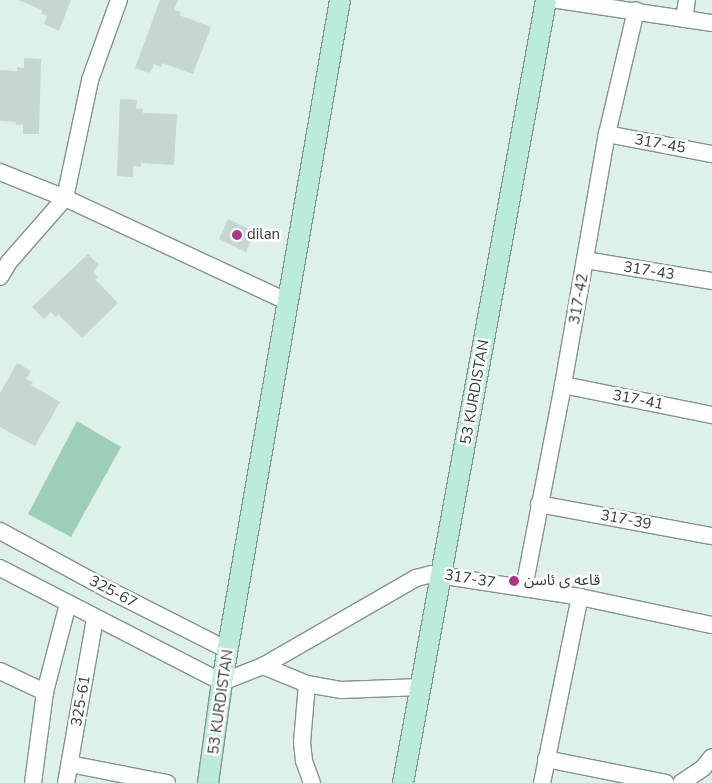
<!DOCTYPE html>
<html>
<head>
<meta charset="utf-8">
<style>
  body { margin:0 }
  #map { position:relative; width:712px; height:783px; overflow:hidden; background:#def1e8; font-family:"Nunito Sans","Noto Sans Arabic",sans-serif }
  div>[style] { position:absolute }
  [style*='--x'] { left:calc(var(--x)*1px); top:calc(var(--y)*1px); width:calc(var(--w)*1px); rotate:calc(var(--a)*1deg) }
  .green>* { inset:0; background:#9dcfb8 }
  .building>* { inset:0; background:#c5d7ce }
  .roads { filter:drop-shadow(1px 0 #83948c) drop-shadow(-1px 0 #83948c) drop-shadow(0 1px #83948c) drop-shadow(0 -1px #83948c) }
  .minor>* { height:16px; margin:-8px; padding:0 8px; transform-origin:8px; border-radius:8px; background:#fff }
  .major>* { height:20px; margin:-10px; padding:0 10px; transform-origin:10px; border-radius:10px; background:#bbecd7 }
  .dots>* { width:14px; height:14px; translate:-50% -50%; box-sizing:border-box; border:2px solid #fff; border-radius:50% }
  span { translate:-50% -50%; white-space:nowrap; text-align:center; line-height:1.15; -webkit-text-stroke:5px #fff; paint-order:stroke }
  .street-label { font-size:15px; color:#333a37 }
  .poi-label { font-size:15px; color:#333a37 }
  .left { translate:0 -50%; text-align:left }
</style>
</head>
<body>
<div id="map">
  <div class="green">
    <i style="clip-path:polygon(77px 421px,121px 447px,71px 537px,28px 514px)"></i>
  </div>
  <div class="building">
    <i style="clip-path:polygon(18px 0,71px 0,59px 31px,44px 24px,47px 16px,41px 14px,42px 10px)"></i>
    <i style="clip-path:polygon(160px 0,178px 0,174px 10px,181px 12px,179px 15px,211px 27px,193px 74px,162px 63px,161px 67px,154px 64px,150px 73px,135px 68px)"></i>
    <i style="clip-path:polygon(24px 58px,41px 59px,39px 134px,23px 134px,23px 125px,16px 125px,16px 122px,0 121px,0 70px,17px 71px,17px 67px,24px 68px)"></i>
    <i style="clip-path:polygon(120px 99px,137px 100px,136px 109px,143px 109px,143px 113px,177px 114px,174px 165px,141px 163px,141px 167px,133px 166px,133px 177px,117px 176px)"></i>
    <i style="clip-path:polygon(228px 219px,255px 232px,246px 252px,219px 239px)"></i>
    <i style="clip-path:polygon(88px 254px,99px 265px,93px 272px,98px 277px,95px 279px,118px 303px,82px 338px,58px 314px,56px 317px,51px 312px,44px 319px,32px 307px)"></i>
    <i style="clip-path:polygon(17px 363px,31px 371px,26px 379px,33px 382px,31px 385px,60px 402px,35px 446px,0 427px,0 393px)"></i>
  </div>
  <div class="roads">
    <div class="minor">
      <i style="--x:558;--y:0;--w:156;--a:8.5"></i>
      <i style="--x:684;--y:19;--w:19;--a:-81"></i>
      <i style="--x:607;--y:134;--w:107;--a:10.8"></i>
      <i style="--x:0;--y:172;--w:70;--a:21.8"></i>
      <i style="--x:65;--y:198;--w:244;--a:25"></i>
      <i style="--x:585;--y:260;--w:129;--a:9.4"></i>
      <i style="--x:0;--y:277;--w:17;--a:-59"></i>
      <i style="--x:9;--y:262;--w:85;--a:-48.8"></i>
      <i style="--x:65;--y:198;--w:121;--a:-78"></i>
      <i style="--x:90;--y:80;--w:85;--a:-70.1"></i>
      <i style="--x:563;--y:385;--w:152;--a:11.4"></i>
      <i style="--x:539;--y:504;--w:176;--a:10.5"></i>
      <i style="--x:0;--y:531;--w:122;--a:28.5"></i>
      <i style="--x:107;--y:589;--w:136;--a:26.8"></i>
      <i style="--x:0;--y:568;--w:250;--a:27.2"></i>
      <i style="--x:222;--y:682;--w:44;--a:-21.3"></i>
      <i style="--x:263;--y:666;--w:177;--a:-29.9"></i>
      <i style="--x:416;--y:578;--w:16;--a:-14"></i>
      <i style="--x:432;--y:574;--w:150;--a:8.8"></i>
      <i style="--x:580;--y:597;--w:135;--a:12"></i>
      <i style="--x:524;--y:588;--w:207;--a:-79.1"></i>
      <i style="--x:563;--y:385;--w:255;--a:-80.1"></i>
      <i style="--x:607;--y:134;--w:127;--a:-76.8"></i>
      <i style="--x:263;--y:666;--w:48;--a:22.2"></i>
      <i style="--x:307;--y:684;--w:35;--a:10"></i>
      <i style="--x:341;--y:690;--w:80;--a:-2.1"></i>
      <i style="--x:0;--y:671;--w:50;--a:25"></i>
      <i style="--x:307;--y:684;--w:58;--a:94.9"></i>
      <i style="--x:302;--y:742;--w:19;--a:84"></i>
      <i style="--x:304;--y:761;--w:23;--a:70"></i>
      <i style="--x:546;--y:759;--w:122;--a:11.3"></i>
      <i style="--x:70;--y:764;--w:99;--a:11.1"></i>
      <i style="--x:33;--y:783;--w:92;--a:-82.5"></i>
      <i style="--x:45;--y:692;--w:91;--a:-75.4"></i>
      <i style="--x:66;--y:783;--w:167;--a:-80"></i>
      <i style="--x:542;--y:783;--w:190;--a:-78.5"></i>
      <i style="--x:681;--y:783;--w:27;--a:-34"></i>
      <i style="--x:703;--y:768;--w:14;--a:-51"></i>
    </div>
    <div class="major">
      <i style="--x:208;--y:783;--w:102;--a:-82.1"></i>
      <i style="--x:222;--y:682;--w:692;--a:-80.18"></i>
      <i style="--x:403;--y:783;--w:796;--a:-79.65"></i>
    </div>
  </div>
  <div class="dots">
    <i style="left:237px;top:235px;background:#b13484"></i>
    <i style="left:514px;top:581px;background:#b13484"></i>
  </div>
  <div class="street-label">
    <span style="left:660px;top:144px;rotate:10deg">317-45</span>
    <span style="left:649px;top:271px;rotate:9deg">317-43</span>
    <span style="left:579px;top:299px;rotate:-80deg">317-42</span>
    <span style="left:475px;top:392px;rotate:-80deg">53 KURDISTAN</span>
    <span style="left:638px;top:400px;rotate:11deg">317-41</span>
    <span style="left:626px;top:520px;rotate:11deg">317-39</span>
    <span style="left:470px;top:579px;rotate:9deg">317-37</span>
    <span style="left:113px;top:592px;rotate:28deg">325-67</span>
    <span style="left:81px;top:701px;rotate:-80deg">325-61</span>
    <span style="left:221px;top:702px;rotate:-82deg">53 KURDISTAN</span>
  </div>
  <div class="poi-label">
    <span class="left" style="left:247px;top:235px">dilan</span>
    <span class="left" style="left:524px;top:581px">قاعه ى ئاسن</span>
  </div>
</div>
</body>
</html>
